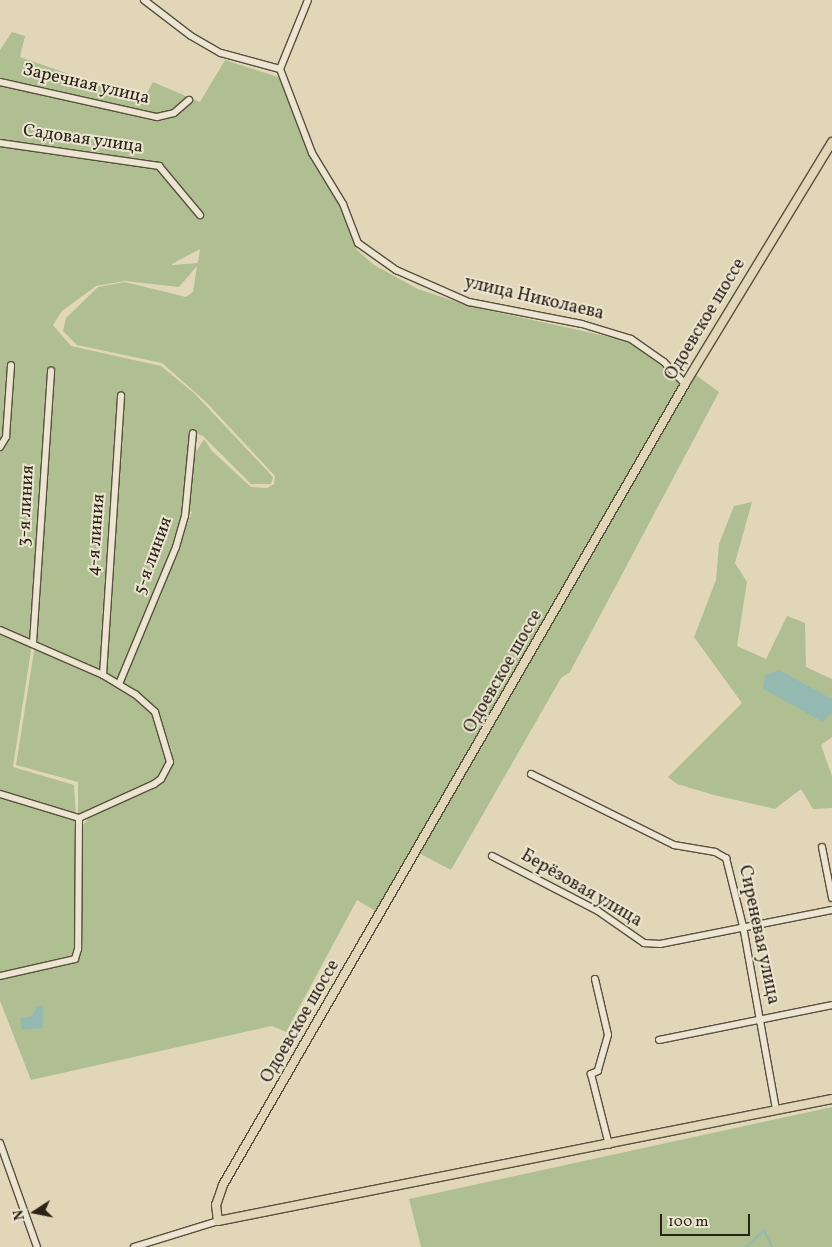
<!DOCTYPE html>
<html>
<head>
<meta charset="utf-8">
<style>
  body { margin:0 }
  #map { position:relative; width:832px; height:1247px; overflow:hidden; background:#e1d7b8; font-family:Vollkorn,serif }
  div>[style] { position:absolute }
  [style*='--x'] { left:calc(var(--x)*1px); top:calc(var(--y)*1px); width:calc(var(--w)*1px); rotate:calc(var(--a)*1deg) }
  .green>* { inset:0; background:#b0bf91 }
  .water>* { inset:0; background:#94b9b0 }
  .stream>* { height:2px; margin:-1px; padding:0 1px; transform-origin:1px; border-radius:1px; background:#94b9b0 }
  .roads { filter:drop-shadow(1px 0 #584f3e) drop-shadow(-1px 0 #584f3e) drop-shadow(0 1px #584f3e) drop-shadow(0 -1px #584f3e) }
  .minor>* { height:6px; margin:-3px; padding:0 3px; transform-origin:3px; border-radius:3px; background:#ece5d1 }
  .major>* { height:8px; margin:-4px; padding:0 4px; transform-origin:4px; border-radius:4px; background:#e1d7b8 }
  span { translate:-50% -50%; white-space:nowrap; text-align:center; line-height:1.15; -webkit-text-stroke:4px #ece5d1; paint-order:stroke }
  .street-label { font-size:18px; color:#2b2216 }
  .north { position:absolute; left:10px; top:1187px; width:50px; height:50px; -webkit-text-stroke:4px #ece5d1; paint-order:stroke; rotate:259deg; font-size:14px; font-weight:700; line-height:20px; text-align:center; color:#2b2216 }
  .north::after { content:''; display:block; margin:auto; width:18px; height:22px; background:#2b2216; clip-path:polygon(50% 0,100% 100%,50% 72%,0 100%) }
  .scale { position:absolute; left:660px; top:1214px; width:90px; height:22px; box-sizing:border-box; border:2px solid #2b2216; border-top:0; padding-left:6px; font-size:15px; line-height:18px; white-space:nowrap; color:#2b2216; -webkit-text-stroke:4px #ece5d1; paint-order:stroke }
</style>
</head>
<body>
<div id="map">
  <div class="green">
    <i style="clip-path:polygon(evenodd,12px 32px,25px 36px,20px 57px,143px 100px,153px 82px,200px 102px,225px 60px,287px 80px,318px 159px,341px 197px,362px 241px,356px 249px,374px 265px,418px 289px,469px 306px,628px 341px,649px 351px,686px 391px,696px 375px,719px 392px,570px 672px,561px 678px,451px 870px,413px 850px,377px 912px,357px 900px,286px 1032px,272px 1026px,31px 1080px,0 1001px,0 977px,79px 961px,83px 825px,89px 817px,163px 780px,172px 767px,172px 751px,156px 707px,122px 684px,192px 512px,188px 510px,190px 462px,204px 439px,212px 451px,251px 487px,267px 488px,274px 484px,275px 476px,206px 402px,162px 363px,77px 345px,63px 331px,66px 318px,98px 287px,125px 282px,186px 297px,193px 292px,197px 266px,179px 287px,125px 281px,96px 286px,62px 311px,53px 325px,71px 346px,161px 366px,194px 393px,273px 477px,271px 484px,251px 484px,203px 436px,190px 431px,183px 517px,176px 544px,119px 681px,0 628px,0 50px,12px 32px,200px 249px,198px 263px,172px 265px,172px 264px,200px 249px)"></i>
    <i style="clip-path:polygon(752px 502px,735px 563px,747px 582px,737px 646px,766px 659px,787px 616px,805px 623px,806px 667px,832px 679px,832px 737px,821px 745px,832px 776px,832px 808px,813px 809px,801px 789px,775px 809px,714px 795px,677px 784px,668px 777px,742px 703px,694px 637px,716px 580px,719px 544px,734px 506px)"></i>
    <i style="clip-path:polygon(0 631px,32px 644px,13px 767px,74px 785px,76px 816px,75px 954px,69px 959px,0 973px)"></i>
    <i style="clip-path:polygon(35px 645px,106px 678px,146px 707px,155px 717px,169px 762px,157px 781px,78px 815px,78px 782px,16px 765px)"></i>
    <i style="clip-path:polygon(832px 1107px,832px 1247px,421px 1247px,409px 1199px)"></i>
  </div>
  <div class="water">
    <i style="clip-path:polygon(779px 670px,832px 699px,832px 712px,823px 722px,763px 689px,765px 675px)"></i>
    <i style="clip-path:polygon(43px 1005px,43px 1028px,22px 1030px,20px 1018px,32px 1016px,36px 1008px)"></i>
  </div>
  <div class="stream">
    <i style="--x:746;--y:1247;--w:25;--a:-43"></i>
    <i style="--x:764;--y:1230;--w:19;--a:65"></i>
  </div>
  <div class="roads">
    <div class="minor">
      <i style="--x:144;--y:0;--w:59;--a:37.5"></i>
      <i style="--x:191;--y:36;--w:34;--a:30"></i>
      <i style="--x:221;--y:53;--w:61;--a:15.2"></i>
      <i style="--x:280;--y:69;--w:90;--a:69.1"></i>
      <i style="--x:312;--y:153;--w:60;--a:58.7"></i>
      <i style="--x:343;--y:204;--w:42;--a:69"></i>
      <i style="--x:358;--y:243;--w:47;--a:35.4"></i>
      <i style="--x:396;--y:270;--w:80;--a:23.7"></i>
      <i style="--x:469;--y:302;--w:115;--a:11"></i>
      <i style="--x:582;--y:324;--w:51;--a:17"></i>
      <i style="--x:631;--y:339;--w:40;--a:34.9"></i>
      <i style="--x:664;--y:362;--w:30;--a:46"></i>
      <i style="--x:280;--y:69;--w:74;--a:-67.9"></i>
      <i style="--x:0;--y:82;--w:161;--a:12.6"></i>
      <i style="--x:157;--y:117;--w:17;--a:-13"></i>
      <i style="--x:174;--y:113;--w:20;--a:-41"></i>
      <i style="--x:0;--y:143;--w:161;--a:8.2"></i>
      <i style="--x:159;--y:166;--w:64;--a:50.1"></i>
      <i style="--x:0;--y:447;--w:12;--a:-59"></i>
      <i style="--x:6;--y:437;--w:72;--a:-86"></i>
      <i style="--x:0;--y:630;--w:112;--a:23.6"></i>
      <i style="--x:103;--y:675;--w:37;--a:31"></i>
      <i style="--x:135;--y:694;--w:27;--a:42"></i>
      <i style="--x:155;--y:712;--w:52;--a:73.3"></i>
      <i style="--x:170;--y:762;--w:19;--a:118"></i>
      <i style="--x:161;--y:779;--w:9;--a:144"></i>
      <i style="--x:154;--y:784;--w:82;--a:155.6"></i>
      <i style="--x:79;--y:818;--w:131;--a:90.4"></i>
      <i style="--x:78;--y:949;--w:10;--a:107"></i>
      <i style="--x:75;--y:959;--w:77;--a:167.2"></i>
      <i style="--x:33;--y:643;--w:273;--a:-86.2"></i>
      <i style="--x:103;--y:675;--w:280;--a:-86.3"></i>
      <i style="--x:119;--y:684;--w:148;--a:-67.4"></i>
      <i style="--x:176;--y:547;--w:32;--a:-74"></i>
      <i style="--x:185;--y:516;--w:83;--a:-84.5"></i>
      <i style="--x:531;--y:774;--w:160;--a:26.4"></i>
      <i style="--x:674;--y:845;--w:42;--a:9.7"></i>
      <i style="--x:715;--y:852;--w:13;--a:29"></i>
      <i style="--x:726;--y:858;--w:70;--a:76"></i>
      <i style="--x:743;--y:926;--w:187;--a:79.8"></i>
      <i style="--x:0;--y:794;--w:83;--a:16.9"></i>
      <i style="--x:822;--y:847;--w:52;--a:78.9"></i>
      <i style="--x:492;--y:856;--w:119;--a:27.4"></i>
      <i style="--x:598;--y:911;--w:56;--a:34.8"></i>
      <i style="--x:644;--y:943;--w:16;--a:4"></i>
      <i style="--x:660;--y:944;--w:175;--a:-11.2"></i>
      <i style="--x:595;--y:979;--w:57;--a:76.9"></i>
      <i style="--x:608;--y:1035;--w:37;--a:106"></i>
      <i style="--x:598;--y:1071;--w:8;--a:157"></i>
      <i style="--x:591;--y:1074;--w:73;--a:75.8"></i>
      <i style="--x:659;--y:1040;--w:177;--a:-11.4"></i>
      <i style="--x:0;--y:1143;--w:110;--a:70.4"></i>
      <i style="--x:134;--y:1247;--w:88;--a:-17.2"></i>
    </div>
    <div class="major">
      <i style="--x:832;--y:142;--w:283;--a:121.3"></i>
      <i style="--x:685;--y:384;--w:925;--a:119.98"></i>
      <i style="--x:223;--y:1185;--w:21;--a:109"></i>
      <i style="--x:216;--y:1205;--w:16;--a:83"></i>
      <i style="--x:218;--y:1221;--w:626;--a:-11.24"></i>
    </div>
  </div>
  <div class="street-label">
    <span style="left:86px;top:85px;rotate:13deg">Заречная улица</span>
    <span style="left:83px;top:140px;rotate:8deg">Садовая улица</span>
    <span style="left:534px;top:299px;rotate:13deg">улица Николаева</span>
    <span style="left:706px;top:320px;rotate:-59deg">Одоевское шоссе</span>
    <span style="left:27px;top:506px;rotate:-87deg">3-я линия</span>
    <span style="left:97px;top:535px;rotate:-86deg">4-я линия</span>
    <span style="left:154px;top:556px;rotate:-70deg">5-я линия</span>
    <span style="left:504px;top:672px;rotate:-60deg">Одоевское шоссе</span>
    <span style="left:581px;top:889px;rotate:30deg">Берёзовая улица</span>
    <span style="left:758px;top:935px;rotate:78deg">Сиреневая улица</span>
    <span style="left:301px;top:1022px;rotate:-60deg">Одоевское шоссе</span>
  </div>
  <div class="north">N</div>
  <div class="scale">100 m</div>
</div>
</body>
</html>
